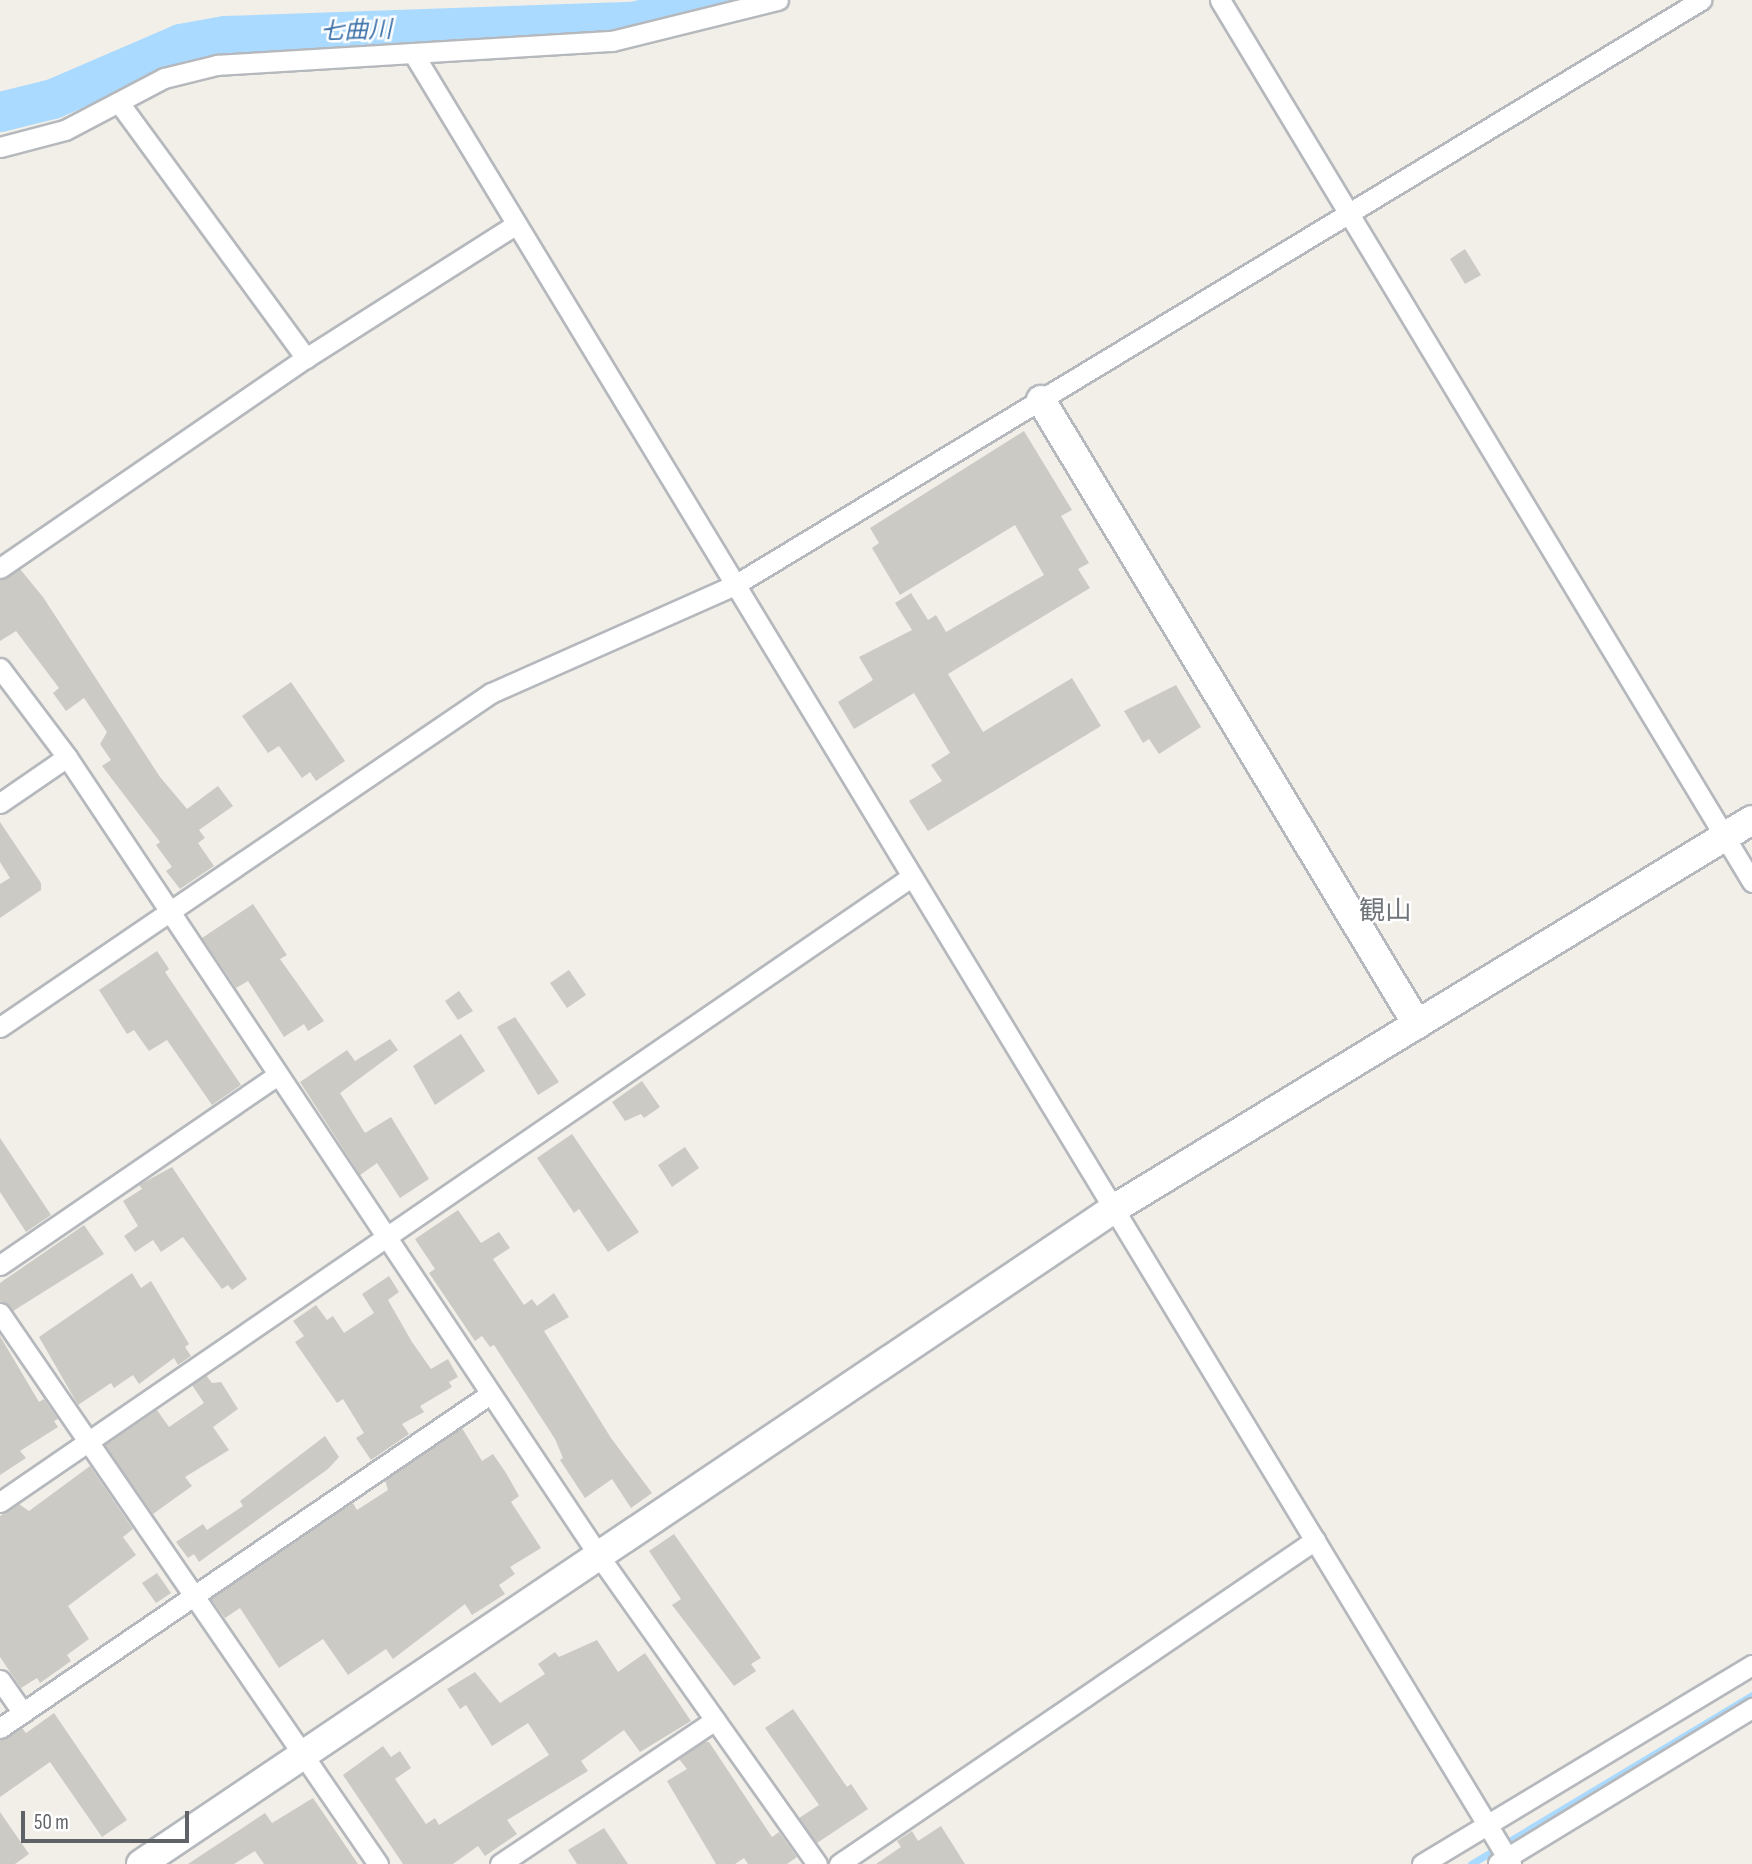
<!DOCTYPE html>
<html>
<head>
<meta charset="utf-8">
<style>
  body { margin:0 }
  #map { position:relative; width:1752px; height:1864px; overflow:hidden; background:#f1efe8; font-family:"Sofia Sans Condensed","Noto Sans JP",sans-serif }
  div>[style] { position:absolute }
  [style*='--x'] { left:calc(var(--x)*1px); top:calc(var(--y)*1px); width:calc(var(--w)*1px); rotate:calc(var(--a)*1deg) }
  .stream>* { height:7px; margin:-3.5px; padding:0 3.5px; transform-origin:3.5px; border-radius:3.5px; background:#aadaff }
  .river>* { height:40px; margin:-20px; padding:0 20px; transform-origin:20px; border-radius:20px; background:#aadaff }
  .building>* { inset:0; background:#cccac5 }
  .roads { filter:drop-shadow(2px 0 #b5b8bc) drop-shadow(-2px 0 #b5b8bc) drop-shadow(0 2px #b5b8bc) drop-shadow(0 -2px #b5b8bc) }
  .street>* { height:19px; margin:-9.5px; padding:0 9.5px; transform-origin:9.5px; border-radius:9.5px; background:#fff }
  .secondary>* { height:28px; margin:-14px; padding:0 14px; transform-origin:14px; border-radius:14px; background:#fff }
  span { translate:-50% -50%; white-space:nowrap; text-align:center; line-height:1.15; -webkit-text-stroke:5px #fff; paint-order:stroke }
  .water-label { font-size:24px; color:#4174aa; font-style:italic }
  .quarter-label { font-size:26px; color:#70757a }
  .scale { position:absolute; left:21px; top:1811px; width:168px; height:32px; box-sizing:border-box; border:4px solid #5f6368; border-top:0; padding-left:9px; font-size:21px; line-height:24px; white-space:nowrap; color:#5f6368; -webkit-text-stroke:5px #fff; paint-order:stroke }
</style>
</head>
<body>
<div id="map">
  <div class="stream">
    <i style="--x:1471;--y:1864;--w:328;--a:-31"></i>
  </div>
  <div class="river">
    <i style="--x:0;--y:112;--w:55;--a:-13.8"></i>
    <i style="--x:53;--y:99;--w:139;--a:-23.3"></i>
    <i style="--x:181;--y:44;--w:45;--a:-10.3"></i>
    <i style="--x:225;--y:36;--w:408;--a:-2"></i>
    <i style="--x:633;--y:22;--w:93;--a:-13.7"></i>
  </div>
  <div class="building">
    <i style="clip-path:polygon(1465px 249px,1481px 275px,1465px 284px,1450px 259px)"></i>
    <i style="clip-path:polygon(1024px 431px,1072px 510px,1061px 516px,1089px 563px,1078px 569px,1090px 588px,948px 674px,983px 732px,1072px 678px,1101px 726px,928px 831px,909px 801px,942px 781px,931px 765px,950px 753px,914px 693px,854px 729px,838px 702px,873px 680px,859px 657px,912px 630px,895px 603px,911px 593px,928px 620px,936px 615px,946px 632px,1044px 575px,1015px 525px,900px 595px,872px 548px,879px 543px,870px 528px)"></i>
    <i style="clip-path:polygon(20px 569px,43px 597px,160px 777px,187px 809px,218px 786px,233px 806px,199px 830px,205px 838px,198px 843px,214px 866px,180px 889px,166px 871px,172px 867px,156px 845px,160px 842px,102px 766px,111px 760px,100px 744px,107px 732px,84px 698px,66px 711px,53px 693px,59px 688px,16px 631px,0 641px,0 580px)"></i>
    <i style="clip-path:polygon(291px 682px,345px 761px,316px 781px,310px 772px,302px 778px,279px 746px,268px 753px,242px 716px)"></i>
    <i style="clip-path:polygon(1176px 685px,1201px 727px,1159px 754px,1149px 739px,1143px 743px,1124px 711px)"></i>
    <i style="clip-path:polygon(0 822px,41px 883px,41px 890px,0 918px,0 884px,10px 878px,0 862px)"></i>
    <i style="clip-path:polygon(253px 904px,287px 955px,280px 959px,324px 1021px,308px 1031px,304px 1024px,284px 1037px,248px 981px,236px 988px,202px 938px)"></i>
    <i style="clip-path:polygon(157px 951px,169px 969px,165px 972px,241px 1085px,212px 1105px,167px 1040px,149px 1051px,134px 1030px,127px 1034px,99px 990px)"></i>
    <i style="clip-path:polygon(569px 970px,586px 995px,567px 1008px,550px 983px)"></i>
    <i style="clip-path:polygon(459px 991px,473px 1011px,458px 1020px,445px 1001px)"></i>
    <i style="clip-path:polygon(515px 1017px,559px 1082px,538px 1095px,497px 1027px)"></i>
    <i style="clip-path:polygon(461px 1034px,485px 1071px,435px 1105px,413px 1066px)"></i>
    <i style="clip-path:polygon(390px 1039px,398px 1050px,340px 1093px,365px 1133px,391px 1117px,429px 1179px,400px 1198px,377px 1163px,360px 1175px,300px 1082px,347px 1050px,355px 1061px)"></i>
    <i style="clip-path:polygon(642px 1081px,660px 1107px,644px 1118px,641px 1114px,625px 1121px,612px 1102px)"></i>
    <i style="clip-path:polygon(572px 1134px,639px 1232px,608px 1252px,579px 1209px,574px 1213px,537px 1158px)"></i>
    <i style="clip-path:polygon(0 1138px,51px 1215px,26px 1232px,0 1192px)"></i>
    <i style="clip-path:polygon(685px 1147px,699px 1168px,672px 1187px,658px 1165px)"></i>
    <i style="clip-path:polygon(172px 1167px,247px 1279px,232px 1290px,228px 1285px,222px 1289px,183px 1237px,161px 1252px,153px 1240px,135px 1252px,124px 1236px,138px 1226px,123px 1201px,142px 1189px,139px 1185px)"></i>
    <i style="clip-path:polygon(458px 1210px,481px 1243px,499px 1232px,510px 1248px,493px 1259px,524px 1305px,532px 1299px,537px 1306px,554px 1293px,569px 1317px,544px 1331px,611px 1438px,652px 1493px,631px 1508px,612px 1479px,585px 1498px,560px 1460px,563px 1458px,555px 1439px,494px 1345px,490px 1347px,482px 1336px,475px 1341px,429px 1273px,435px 1269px,415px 1239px)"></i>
    <i style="clip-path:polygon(84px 1225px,104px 1254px,13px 1311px,0 1301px,0 1283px)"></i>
    <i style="clip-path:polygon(132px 1273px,141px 1288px,151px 1281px,189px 1344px,185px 1347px,191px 1356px,178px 1365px,174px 1358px,139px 1384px,133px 1375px,114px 1388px,111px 1383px,78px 1405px,39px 1337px)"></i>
    <i style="clip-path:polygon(389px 1276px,399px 1292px,388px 1300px,412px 1342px,431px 1369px,448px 1359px,458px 1377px,449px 1382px,452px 1387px,420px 1406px,424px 1412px,402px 1424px,409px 1434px,371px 1460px,356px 1438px,364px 1433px,343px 1399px,337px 1403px,295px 1342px,304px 1336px,293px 1321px,316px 1305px,327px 1320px,333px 1316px,344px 1333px,374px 1313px,362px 1294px)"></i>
    <i style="clip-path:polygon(0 1336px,39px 1402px,44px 1399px,58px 1419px,54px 1421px,58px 1427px,20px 1451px,26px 1458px,0 1475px)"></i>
    <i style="clip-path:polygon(206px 1375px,212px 1383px,221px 1382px,238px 1409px,213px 1427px,229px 1450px,185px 1477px,192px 1486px,153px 1514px,105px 1445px,157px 1410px,169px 1427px,204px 1403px,192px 1385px)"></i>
    <i style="clip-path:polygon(462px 1428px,482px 1461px,493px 1454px,506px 1473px,519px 1496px,511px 1502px,541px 1548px,510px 1567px,515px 1574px,499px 1585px,505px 1594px,472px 1615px,465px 1604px,393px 1659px,386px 1649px,348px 1675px,323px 1639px,279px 1668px,240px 1608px,225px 1618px,211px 1599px,353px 1503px,357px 1510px,388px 1490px,385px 1480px)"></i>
    <i style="clip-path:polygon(325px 1436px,339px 1457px,328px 1469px,199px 1562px,194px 1554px,188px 1558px,176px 1542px,203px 1524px,207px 1530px,243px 1506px,240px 1501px)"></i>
    <i style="clip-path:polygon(90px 1466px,133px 1529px,123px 1537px,136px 1555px,68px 1606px,89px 1639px,67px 1655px,71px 1661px,40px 1683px,37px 1678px,21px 1688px,0 1657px,0 1516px,19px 1504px,29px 1511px)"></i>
    <i style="clip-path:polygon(674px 1534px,761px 1658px,751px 1664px,756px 1671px,734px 1686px,672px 1605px,681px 1599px,649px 1551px)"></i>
    <i style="clip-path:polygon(157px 1573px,171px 1593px,156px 1603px,142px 1583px)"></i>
    <i style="clip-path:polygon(597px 1640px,618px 1672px,645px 1653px,691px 1721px,640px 1752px,624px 1730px,581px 1761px,588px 1771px,507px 1820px,517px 1834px,485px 1856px,478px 1846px,453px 1864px,403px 1864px,343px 1775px,383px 1746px,391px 1757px,400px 1751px,411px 1768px,395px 1779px,426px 1824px,435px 1818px,439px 1825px,549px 1755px,528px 1723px,492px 1746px,466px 1705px,460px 1709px,447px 1689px,475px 1672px,500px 1703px,545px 1674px,538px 1664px,555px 1652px,559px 1657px)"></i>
    <i style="clip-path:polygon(793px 1709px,847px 1787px,851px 1784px,868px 1809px,817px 1843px,799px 1818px,819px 1805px,765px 1728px)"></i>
    <i style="clip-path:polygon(54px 1713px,127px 1820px,102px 1837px,50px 1762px,0 1797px,0 1740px,22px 1728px,26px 1733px)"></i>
    <i style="clip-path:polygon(704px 1742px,709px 1742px,772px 1837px,779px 1832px,797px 1857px,787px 1864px,748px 1864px,744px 1858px,735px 1864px,716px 1864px,667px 1781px,687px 1769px,679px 1759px)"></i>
    <i style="clip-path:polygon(313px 1798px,358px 1864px,264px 1864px,255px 1851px,234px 1864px,188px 1864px,265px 1813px,272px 1823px)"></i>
    <i style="clip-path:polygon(0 1812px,29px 1854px,15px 1864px,0 1864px)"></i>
    <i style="clip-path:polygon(941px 1826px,965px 1864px,876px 1864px,901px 1847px,897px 1841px,912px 1831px,918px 1841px)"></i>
    <i style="clip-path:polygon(604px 1828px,628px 1864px,577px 1864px,568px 1850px)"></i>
  </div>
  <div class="roads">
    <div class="street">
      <i style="--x:1220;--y:0;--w:1030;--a:58.9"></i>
      <i style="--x:413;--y:53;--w:2118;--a:58.77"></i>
      <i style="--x:120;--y:104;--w:315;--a:53.8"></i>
      <i style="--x:0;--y:147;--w:67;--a:-14.7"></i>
      <i style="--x:65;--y:130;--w:112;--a:-27.7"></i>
      <i style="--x:164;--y:78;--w:55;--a:-13.8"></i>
      <i style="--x:217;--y:65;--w:396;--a:-3.5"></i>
      <i style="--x:612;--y:41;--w:171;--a:-13.9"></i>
      <i style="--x:0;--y:568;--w:371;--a:-34.5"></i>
      <i style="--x:306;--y:358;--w:248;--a:-32.5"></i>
      <i style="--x:0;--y:668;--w:111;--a:53"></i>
      <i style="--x:67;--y:757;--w:960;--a:56.34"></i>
      <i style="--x:599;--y:1556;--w:377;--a:54.7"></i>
      <i style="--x:0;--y:803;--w:81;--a:-34.5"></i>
      <i style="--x:0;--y:1027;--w:594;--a:-34.23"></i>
      <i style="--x:491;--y:693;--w:265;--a:-23.9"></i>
      <i style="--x:733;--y:586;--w:1132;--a:-31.19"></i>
      <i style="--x:0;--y:1265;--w:337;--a:-34.4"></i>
      <i style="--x:0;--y:1313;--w:668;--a:55.55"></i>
      <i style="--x:0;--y:1502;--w:1105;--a:-34.45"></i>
      <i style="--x:0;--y:1680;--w:40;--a:55.1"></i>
      <i style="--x:0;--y:1728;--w:593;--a:-34.28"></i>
      <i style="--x:1498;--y:1863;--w:298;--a:-31.4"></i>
      <i style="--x:500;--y:1864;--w:259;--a:-33.8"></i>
      <i style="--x:839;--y:1864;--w:576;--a:-34.24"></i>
      <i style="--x:1422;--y:1864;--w:385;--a:-31.1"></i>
    </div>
    <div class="secondary">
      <i style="--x:1041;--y:400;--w:729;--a:58.93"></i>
      <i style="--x:141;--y:1864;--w:1171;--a:-33.96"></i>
      <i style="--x:1112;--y:1210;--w:749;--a:-31.36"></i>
    </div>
  </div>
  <div class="water-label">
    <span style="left:356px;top:31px;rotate:-2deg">七曲川</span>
  </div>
  <div class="quarter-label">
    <span style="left:1385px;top:912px">観山</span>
  </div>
  <div class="scale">50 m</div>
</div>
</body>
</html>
